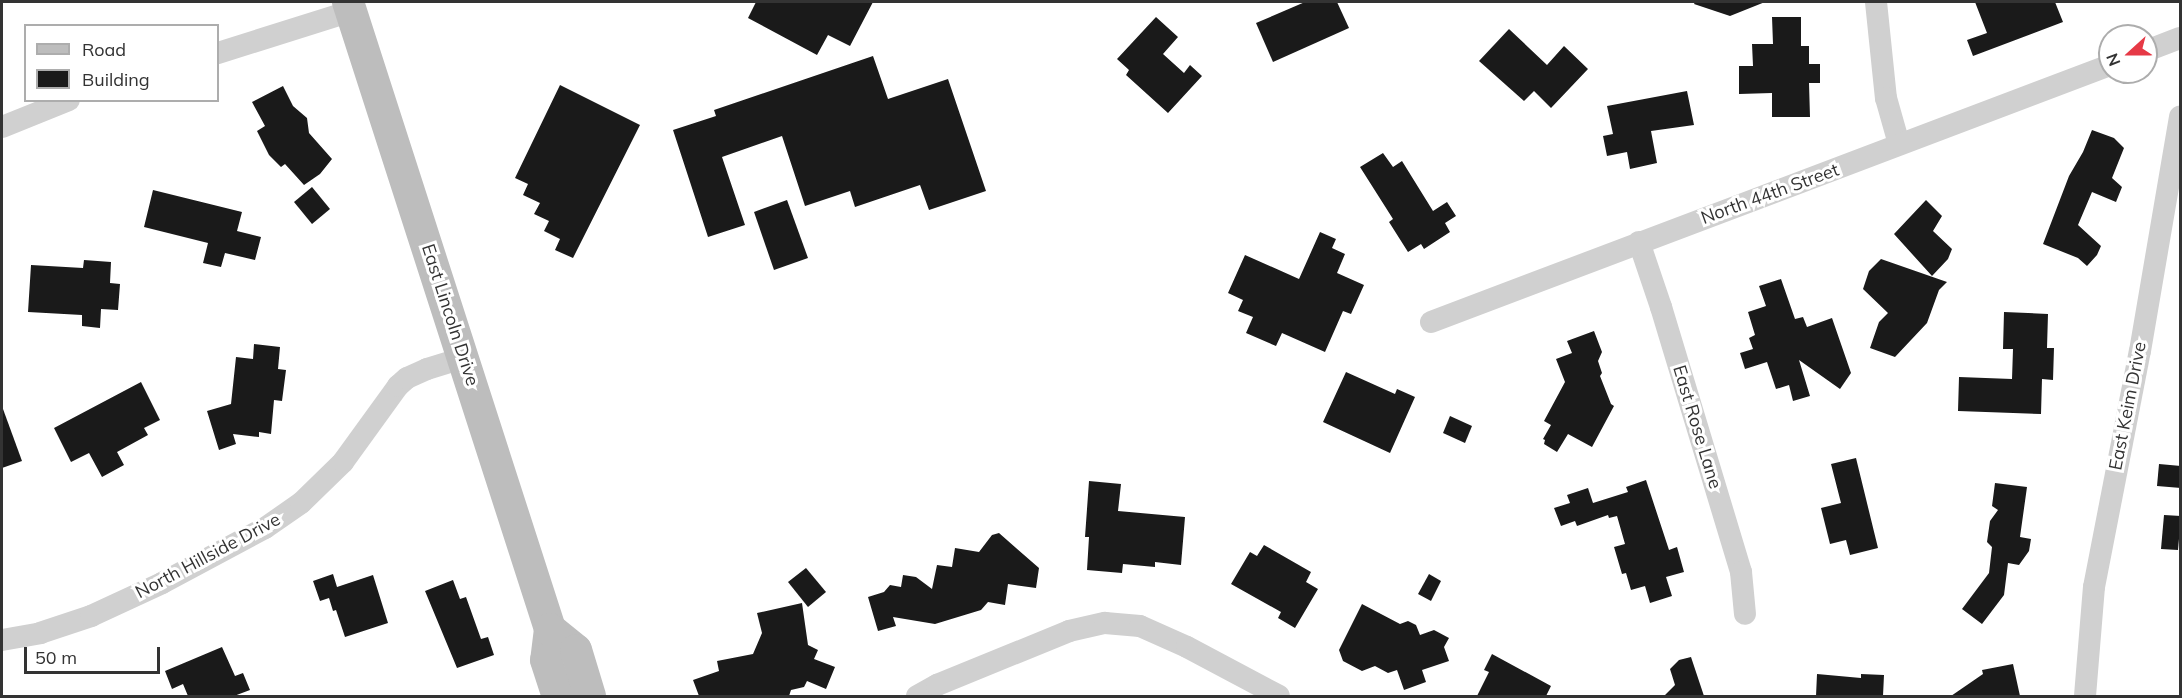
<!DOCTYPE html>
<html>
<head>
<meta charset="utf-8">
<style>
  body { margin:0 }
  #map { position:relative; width:2182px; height:698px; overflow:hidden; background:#fff; font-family:Mulish,sans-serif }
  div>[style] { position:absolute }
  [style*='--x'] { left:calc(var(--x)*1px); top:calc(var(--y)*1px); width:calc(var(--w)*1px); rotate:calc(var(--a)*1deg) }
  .building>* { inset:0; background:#1a1a1a }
  .minor>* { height:22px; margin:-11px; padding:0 11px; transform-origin:11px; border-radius:11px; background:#d0d0d0 }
  .secondary>* { height:32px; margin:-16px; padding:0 16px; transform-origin:16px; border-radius:16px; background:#bdbdbd }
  span { translate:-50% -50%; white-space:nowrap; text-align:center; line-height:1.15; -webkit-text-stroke:6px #fff; paint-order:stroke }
  .street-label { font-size:18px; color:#333 }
  .frame { position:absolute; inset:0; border:3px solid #333; pointer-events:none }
  .legend { position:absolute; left:24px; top:24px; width:195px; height:78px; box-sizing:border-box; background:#fff; border:2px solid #adadad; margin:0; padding:8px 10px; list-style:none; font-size:18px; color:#333 }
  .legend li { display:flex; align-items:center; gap:12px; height:30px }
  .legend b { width:30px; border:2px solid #adadad }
  .north { position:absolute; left:2098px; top:24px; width:60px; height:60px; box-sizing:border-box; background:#fff; border:2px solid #adadad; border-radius:50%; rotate:249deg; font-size:16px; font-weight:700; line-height:24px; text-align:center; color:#333 }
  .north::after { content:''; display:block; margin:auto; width:21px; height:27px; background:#e63946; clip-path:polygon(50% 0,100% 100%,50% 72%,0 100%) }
  .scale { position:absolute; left:24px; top:647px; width:136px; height:27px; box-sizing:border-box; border:3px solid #333; border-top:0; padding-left:8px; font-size:18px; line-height:21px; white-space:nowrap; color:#333; -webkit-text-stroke:4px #fff; paint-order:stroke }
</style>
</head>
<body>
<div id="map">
  <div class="building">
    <i style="clip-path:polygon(756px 2px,873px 2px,850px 46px,828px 35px,817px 55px,748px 18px)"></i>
    <i style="clip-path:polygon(1305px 2px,1337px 2px,1349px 28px,1273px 62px,1256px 23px)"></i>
    <i style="clip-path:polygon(1695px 2px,1765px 2px,1730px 16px,1694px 4px)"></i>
    <i style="clip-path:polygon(1975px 2px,2055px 2px,2063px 22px,1973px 56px,1967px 40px,1987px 33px)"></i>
    <i style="clip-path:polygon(1156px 17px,1178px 37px,1163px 54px,1184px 73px,1190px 65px,1202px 76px,1168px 113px,1126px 75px,1129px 70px,1117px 59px)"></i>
    <i style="clip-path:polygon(1772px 17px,1801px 17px,1801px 46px,1809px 46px,1809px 64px,1820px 64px,1820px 83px,1809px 83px,1810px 117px,1772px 117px,1772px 93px,1739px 94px,1739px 66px,1753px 66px,1752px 44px,1773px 44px)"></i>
    <i style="clip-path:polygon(1509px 29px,1547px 65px,1564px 46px,1588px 69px,1551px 108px,1534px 91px,1524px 101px,1479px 61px)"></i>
    <i style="clip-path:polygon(873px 56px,888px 99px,948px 79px,986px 191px,929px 210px,920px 185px,855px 207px,850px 191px,805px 206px,782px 136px,722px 157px,745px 225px,708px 237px,673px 130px,716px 116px,714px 110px)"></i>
    <i style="clip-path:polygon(560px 85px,640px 125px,573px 258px,555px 250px,560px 239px,544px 231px,549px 221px,534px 214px,540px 203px,523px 195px,528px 184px,515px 178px)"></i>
    <i style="clip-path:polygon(283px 86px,293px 106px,307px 118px,309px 133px,332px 159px,320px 174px,304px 185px,285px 164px,281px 167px,269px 155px,257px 131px,265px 126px,252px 102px)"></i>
    <i style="clip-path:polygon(1687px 91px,1694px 125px,1651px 131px,1657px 163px,1630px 169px,1627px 152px,1607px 156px,1603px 136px,1613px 134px,1607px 106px)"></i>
    <i style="clip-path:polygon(2092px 130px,2114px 138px,2124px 148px,2112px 178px,2122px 187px,2116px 202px,2092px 192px,2078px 225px,2101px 246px,2097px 255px,2087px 266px,2078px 258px,2043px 244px,2069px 176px,2083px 152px)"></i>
    <i style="clip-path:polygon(1383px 153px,1393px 167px,1402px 161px,1433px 211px,1447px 202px,1456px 216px,1445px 223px,1450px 232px,1424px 249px,1421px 244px,1408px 252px,1389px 222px,1393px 219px,1360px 167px)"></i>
    <i style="clip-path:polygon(312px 187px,330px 209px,312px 224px,294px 202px)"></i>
    <i style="clip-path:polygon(153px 190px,242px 212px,237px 231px,261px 237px,255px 260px,225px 253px,221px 267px,203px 263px,208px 243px,144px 227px)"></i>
    <i style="clip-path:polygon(787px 200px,808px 258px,774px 270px,754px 212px)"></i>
    <i style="clip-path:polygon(1926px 200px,1942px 216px,1933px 231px,1952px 249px,1948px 259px,1932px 276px,1894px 234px)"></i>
    <i style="clip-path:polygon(1320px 232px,1336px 239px,1332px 248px,1345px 254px,1337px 273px,1364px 285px,1351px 314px,1343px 311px,1325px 352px,1282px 333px,1276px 346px,1246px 333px,1253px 317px,1238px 311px,1243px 300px,1228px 293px,1245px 255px,1299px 279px)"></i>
    <i style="clip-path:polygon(1881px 259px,1947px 282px,1939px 290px,1927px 323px,1895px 357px,1870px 348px,1879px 322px,1888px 313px,1863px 289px,1869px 271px)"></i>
    <i style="clip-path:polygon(84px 260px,111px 262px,110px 283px,120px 284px,118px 310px,101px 309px,100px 328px,82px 326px,82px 315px,28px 312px,31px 265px,83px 268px)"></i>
    <i style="clip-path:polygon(1781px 279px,1795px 319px,1803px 317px,1807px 327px,1832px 318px,1851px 373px,1840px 389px,1799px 360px,1810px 396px,1793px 401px,1789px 385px,1776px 389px,1767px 362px,1745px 369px,1740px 353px,1753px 349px,1749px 338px,1755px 335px,1748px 312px,1766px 306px,1759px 286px)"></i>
    <i style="clip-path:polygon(2004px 312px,2048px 314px,2047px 348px,2054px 348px,2053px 380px,2042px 379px,2041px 414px,1958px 411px,1959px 377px,2012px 379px,2013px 349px,2003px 349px)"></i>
    <i style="clip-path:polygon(1594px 331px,1602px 352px,1598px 361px,1602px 373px,1600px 376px,1611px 404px,1614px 406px,1592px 447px,1568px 434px,1557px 452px,1544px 444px,1545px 440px,1543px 439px,1551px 425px,1544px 421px,1565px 382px,1556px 359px,1572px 353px,1567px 341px)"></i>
    <i style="clip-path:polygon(254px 344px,280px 347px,278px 369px,286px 370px,282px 401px,274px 400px,271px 434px,259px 432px,259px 437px,233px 434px,236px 444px,219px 450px,207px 411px,231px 404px,236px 357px,253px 359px)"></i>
    <i style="clip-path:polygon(1346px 372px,1395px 394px,1397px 389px,1415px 397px,1390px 453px,1323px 422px)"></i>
    <i style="clip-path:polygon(141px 382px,160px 420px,144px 428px,148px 435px,117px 452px,124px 465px,102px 477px,89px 453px,71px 462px,54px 428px)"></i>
    <i style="clip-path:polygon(3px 409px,22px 461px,2px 468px,2px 410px)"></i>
    <i style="clip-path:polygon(1450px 416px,1472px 426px,1465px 443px,1443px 433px)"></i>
    <i style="clip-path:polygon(1856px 458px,1878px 548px,1850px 555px,1846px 540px,1830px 544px,1821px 508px,1841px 503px,1831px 464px)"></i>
    <i style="clip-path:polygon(2159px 464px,2181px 466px,2181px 488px,2157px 486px)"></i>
    <i style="clip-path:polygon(1646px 480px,1669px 550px,1677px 547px,1684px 572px,1666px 577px,1672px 596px,1650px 603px,1645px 586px,1631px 590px,1626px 573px,1622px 574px,1614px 547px,1625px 544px,1617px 516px,1609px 518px,1608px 515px,1577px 526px,1575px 521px,1561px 526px,1554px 508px,1570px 503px,1567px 495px,1588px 488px,1593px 503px,1628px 492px,1626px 487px)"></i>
    <i style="clip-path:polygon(1089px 481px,1121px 484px,1118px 511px,1185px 517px,1181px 565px,1155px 562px,1155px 567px,1123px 564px,1122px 573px,1087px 570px,1089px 537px,1085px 537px)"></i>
    <i style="clip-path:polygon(1995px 483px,2027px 487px,2020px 537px,2031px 539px,2029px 551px,2019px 565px,2008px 563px,2004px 595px,1982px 624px,1962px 609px,1989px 573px,1992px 547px,1987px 542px,1990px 521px,1998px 510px,1992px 506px)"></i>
    <i style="clip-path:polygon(2164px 515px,2181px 516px,2178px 550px,2161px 549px)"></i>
    <i style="clip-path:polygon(999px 533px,1039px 568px,1036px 588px,1008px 584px,1005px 605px,988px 602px,981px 610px,935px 624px,893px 617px,896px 626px,878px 631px,868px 597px,884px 592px,890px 585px,901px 587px,903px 575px,916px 577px,932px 589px,937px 565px,952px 567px,955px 548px,979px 552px,992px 535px)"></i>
    <i style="clip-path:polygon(1264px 545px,1311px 572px,1306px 582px,1318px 589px,1295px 628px,1278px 618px,1281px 612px,1231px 584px,1250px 552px,1257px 556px)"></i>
    <i style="clip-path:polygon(806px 568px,826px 592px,808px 607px,788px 582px)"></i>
    <i style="clip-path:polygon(333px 574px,337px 587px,373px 575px,388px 623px,345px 637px,336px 610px,333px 611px,329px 598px,320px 601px,313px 581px)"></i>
    <i style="clip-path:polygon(1429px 574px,1441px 581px,1431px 601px,1418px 594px)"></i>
    <i style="clip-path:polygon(453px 580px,460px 599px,466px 597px,481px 639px,488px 637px,494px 655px,457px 668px,425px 591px)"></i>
    <i style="clip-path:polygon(802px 603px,808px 645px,818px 650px,814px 659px,835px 667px,826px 689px,807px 681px,804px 687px,791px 690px,789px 696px,699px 696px,693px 680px,719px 671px,717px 661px,753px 654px,762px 633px,757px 613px)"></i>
    <i style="clip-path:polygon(1362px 604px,1400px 624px,1408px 621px,1416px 625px,1420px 635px,1434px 630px,1449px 638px,1444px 647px,1449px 661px,1422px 670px,1426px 682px,1404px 690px,1397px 670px,1388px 673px,1375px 666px,1362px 671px,1343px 661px,1339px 650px)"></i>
    <i style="clip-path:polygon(222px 647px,235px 676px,243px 673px,250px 690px,234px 696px,188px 696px,183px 684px,172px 689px,165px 671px)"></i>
    <i style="clip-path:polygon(1492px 654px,1551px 686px,1546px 696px,1477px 696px,1489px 672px,1484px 670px)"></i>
    <i style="clip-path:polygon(1691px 657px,1704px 696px,1664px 696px,1675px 685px,1670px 669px,1679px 660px)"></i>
    <i style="clip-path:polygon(2013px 664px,2020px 696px,1951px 696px,1983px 674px,1982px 670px)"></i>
    <i style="clip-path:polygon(1817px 674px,1861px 678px,1861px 674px,1884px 675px,1883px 696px,1816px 696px)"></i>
  </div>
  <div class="minor">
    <i style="--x:1876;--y:2;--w:97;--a:84.1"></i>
    <i style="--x:1886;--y:98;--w:48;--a:74.2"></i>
    <i style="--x:2146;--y:51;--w:36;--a:-21"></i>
    <i style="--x:218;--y:53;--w:139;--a:-17.5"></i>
    <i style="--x:2;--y:127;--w:72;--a:-21.9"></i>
    <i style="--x:1639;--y:242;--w:69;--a:71.3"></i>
    <i style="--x:1661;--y:307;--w:277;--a:73.2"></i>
    <i style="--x:1741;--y:572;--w:42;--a:84.6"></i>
    <i style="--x:1431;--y:322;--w:726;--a:-20.73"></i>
    <i style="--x:2;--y:640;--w:39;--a:-10"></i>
    <i style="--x:40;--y:633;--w:54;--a:-18.4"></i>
    <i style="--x:91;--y:616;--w:78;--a:-24.9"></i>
    <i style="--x:162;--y:583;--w:117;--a:-28.1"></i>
    <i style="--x:265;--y:528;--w:44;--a:-34.8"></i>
    <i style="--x:301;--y:503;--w:59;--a:-44.3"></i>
    <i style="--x:343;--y:462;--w:94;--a:-54.1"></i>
    <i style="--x:398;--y:386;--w:12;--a:-42"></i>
    <i style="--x:407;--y:378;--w:22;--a:-24"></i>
    <i style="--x:427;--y:369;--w:39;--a:-17"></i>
    <i style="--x:917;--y:696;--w:23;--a:-29"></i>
    <i style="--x:937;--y:685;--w:143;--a:-22.2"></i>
    <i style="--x:1069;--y:631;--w:37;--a:-13"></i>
    <i style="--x:1105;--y:623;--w:35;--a:5"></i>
    <i style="--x:1140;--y:626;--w:51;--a:24.1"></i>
    <i style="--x:1187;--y:647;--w:104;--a:28"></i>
    <i style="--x:2085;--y:696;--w:109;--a:-85.3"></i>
    <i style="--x:2094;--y:587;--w:240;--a:-79"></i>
    <i style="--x:2140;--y:351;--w:238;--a:-80.3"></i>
  </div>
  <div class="secondary">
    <i style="--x:348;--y:2;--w:659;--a:72.14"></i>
    <i style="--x:550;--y:629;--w:31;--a:97"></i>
    <i style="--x:546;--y:660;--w:38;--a:72"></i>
    <i style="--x:550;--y:629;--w:33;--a:39"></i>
    <i style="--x:576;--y:650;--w:48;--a:73.1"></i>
  </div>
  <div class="street-label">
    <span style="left:1770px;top:194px;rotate:-20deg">North 44th Street</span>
    <span style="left:450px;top:315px;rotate:72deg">East Lincoln Drive</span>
    <span style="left:2128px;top:406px;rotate:-79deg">East Keim Drive</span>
    <span style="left:1697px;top:427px;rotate:73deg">East Rose Lane</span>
    <span style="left:208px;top:556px;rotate:-28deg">North Hillside Drive</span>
  </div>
  <div class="frame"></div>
  <ul class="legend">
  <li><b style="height:8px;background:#bdbdbd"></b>Road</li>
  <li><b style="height:16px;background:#1a1a1a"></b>Building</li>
  </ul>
  <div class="north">N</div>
  <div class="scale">50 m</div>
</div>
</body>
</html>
